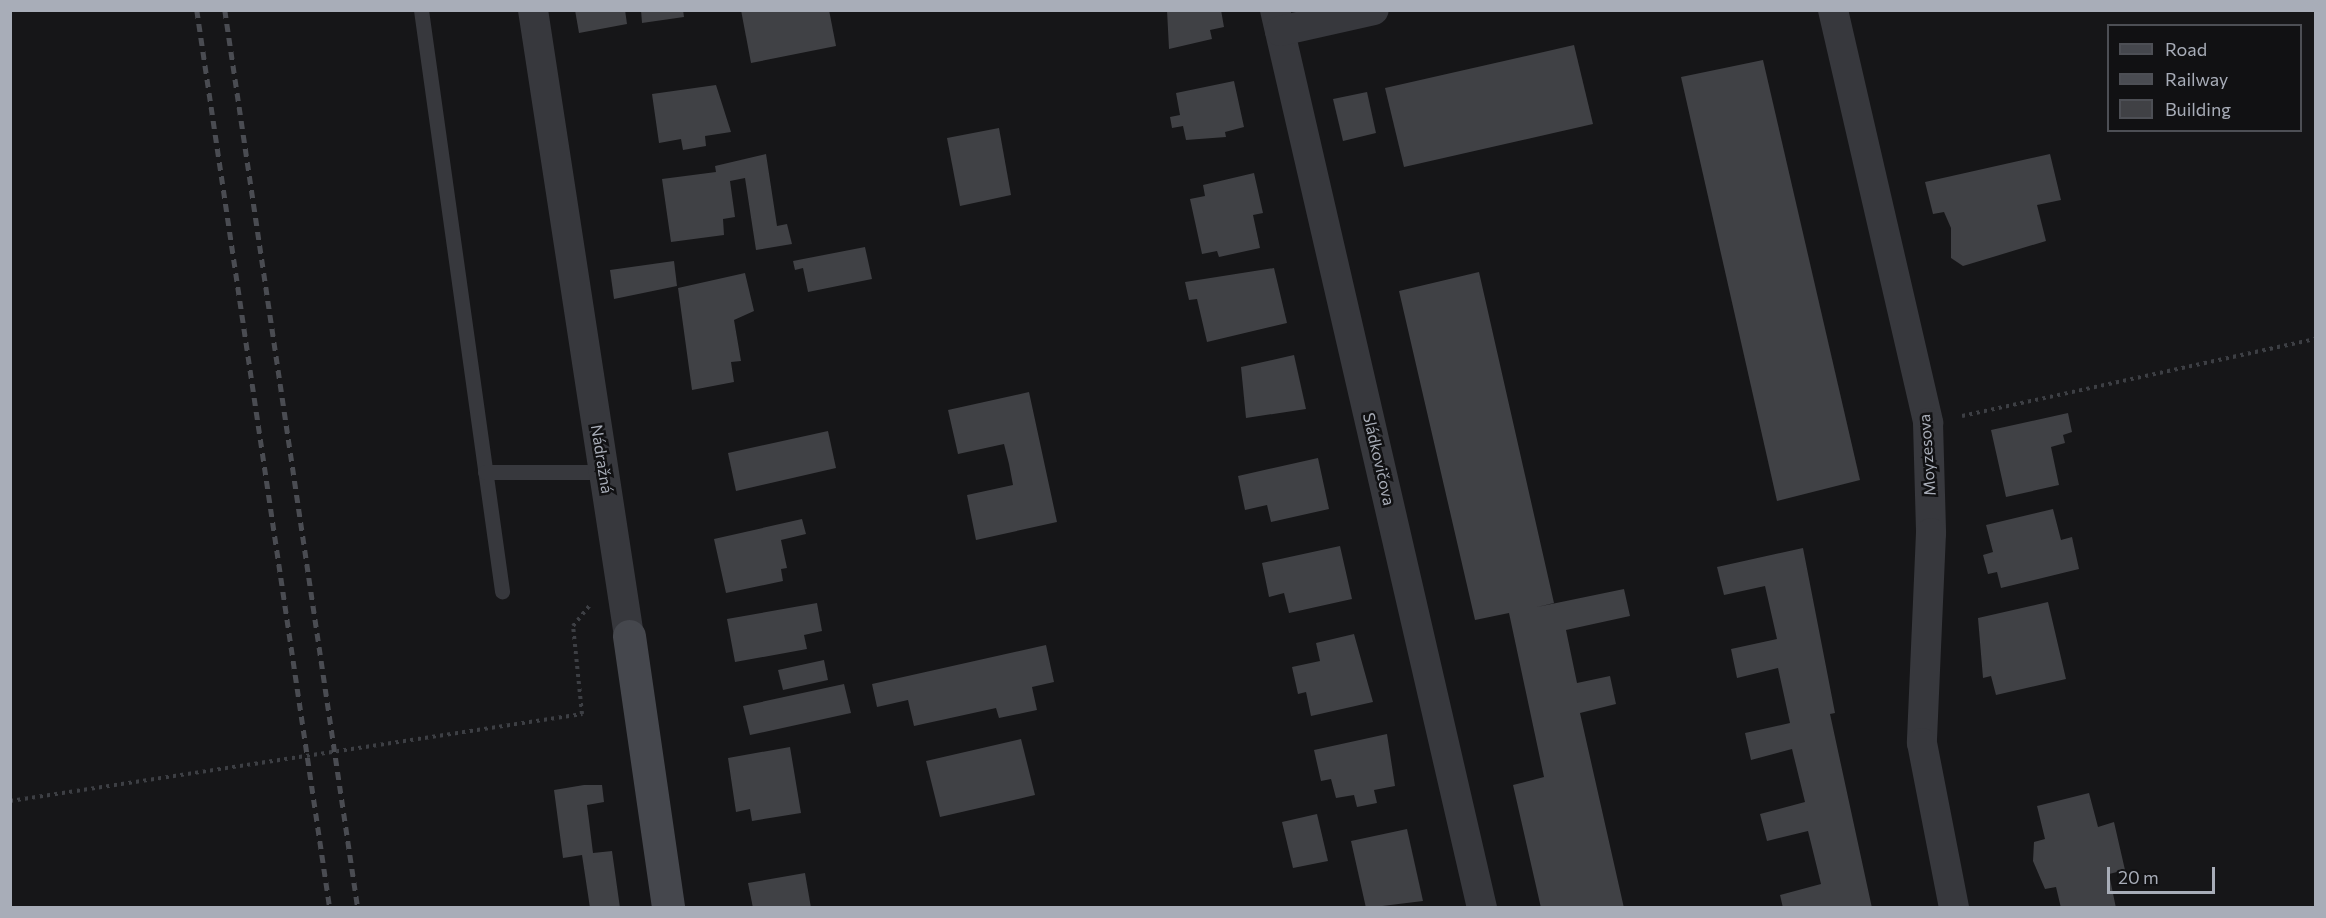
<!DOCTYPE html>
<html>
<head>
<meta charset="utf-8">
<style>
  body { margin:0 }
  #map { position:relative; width:2326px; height:918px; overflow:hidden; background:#161618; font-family:Commissioner,sans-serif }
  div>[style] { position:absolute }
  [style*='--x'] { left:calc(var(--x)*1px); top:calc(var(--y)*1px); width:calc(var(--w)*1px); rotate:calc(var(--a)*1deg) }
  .building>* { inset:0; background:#404145 }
  .path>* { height:4px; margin-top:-2px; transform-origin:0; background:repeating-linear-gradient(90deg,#3d3f44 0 3px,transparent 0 7.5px) }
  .lane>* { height:15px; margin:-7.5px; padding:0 7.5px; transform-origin:7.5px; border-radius:7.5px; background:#37383d }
  .street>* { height:30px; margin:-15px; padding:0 15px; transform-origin:15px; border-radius:15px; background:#37383d }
  .secondary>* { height:33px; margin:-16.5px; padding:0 16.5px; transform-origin:16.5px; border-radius:16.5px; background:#45474d }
  .rail>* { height:4.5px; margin-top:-2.25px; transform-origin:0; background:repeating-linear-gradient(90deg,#4a4c52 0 8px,transparent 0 14px) }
  .path-bridge>* { height:4px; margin-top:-2px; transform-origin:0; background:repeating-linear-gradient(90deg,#3d3f44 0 3px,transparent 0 7.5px) }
  span { translate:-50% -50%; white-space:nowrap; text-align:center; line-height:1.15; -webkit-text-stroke:5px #111113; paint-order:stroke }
  .street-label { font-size:16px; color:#a8adb8 }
  .frame { position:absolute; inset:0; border:12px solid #a8adb8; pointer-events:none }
  .legend { position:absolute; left:2107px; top:24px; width:195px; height:108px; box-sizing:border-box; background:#111113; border:2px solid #4d4f55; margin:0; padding:8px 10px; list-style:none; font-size:18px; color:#a8adb8 }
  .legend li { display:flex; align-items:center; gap:12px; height:30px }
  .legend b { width:30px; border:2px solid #4d4f55 }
  .scale { position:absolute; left:2107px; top:867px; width:108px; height:27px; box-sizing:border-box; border:3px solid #a8adb8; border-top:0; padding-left:8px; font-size:18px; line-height:21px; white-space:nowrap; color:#a8adb8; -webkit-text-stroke:4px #111113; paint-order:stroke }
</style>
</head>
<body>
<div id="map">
  <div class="building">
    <i style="clip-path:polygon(575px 10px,625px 10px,627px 24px,579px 33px)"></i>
    <i style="clip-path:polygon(641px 10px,683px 10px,684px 17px,642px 23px)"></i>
    <i style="clip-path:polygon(741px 10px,829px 10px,836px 46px,751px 63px)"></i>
    <i style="clip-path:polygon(1167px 10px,1221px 10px,1224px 27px,1210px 30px,1212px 39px,1169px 49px)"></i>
    <i style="clip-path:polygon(1574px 45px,1593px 124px,1404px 167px,1385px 88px)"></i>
    <i style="clip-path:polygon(1763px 60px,1860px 480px,1777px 501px,1681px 77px)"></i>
    <i style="clip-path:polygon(1234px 81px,1244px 127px,1225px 132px,1226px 137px,1186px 140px,1183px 126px,1172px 128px,1170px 117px,1180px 115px,1176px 93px)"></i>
    <i style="clip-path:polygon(716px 85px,731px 132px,705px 136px,706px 146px,683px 150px,681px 139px,659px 143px,652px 94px)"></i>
    <i style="clip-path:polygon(1367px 92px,1376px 133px,1343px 141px,1333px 99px)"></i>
    <i style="clip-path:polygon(999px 128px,1011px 195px,960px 206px,947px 138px)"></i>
    <i style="clip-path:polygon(766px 154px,777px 226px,787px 224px,792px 244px,756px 250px,745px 178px,730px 181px,735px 217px,723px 219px,724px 235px,671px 242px,662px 179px,716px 172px,715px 166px)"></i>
    <i style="clip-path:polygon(2050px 154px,2061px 200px,2037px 205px,2046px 241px,1963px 266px,1951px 258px,1951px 228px,1944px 212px,1933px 214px,1925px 182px)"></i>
    <i style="clip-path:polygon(1254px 173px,1263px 213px,1253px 215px,1260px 248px,1219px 257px,1217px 251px,1202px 254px,1190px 199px,1205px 196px,1203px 185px)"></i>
    <i style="clip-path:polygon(865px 247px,872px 279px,808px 292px,803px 268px,795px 270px,793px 261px)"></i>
    <i style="clip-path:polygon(674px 261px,677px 286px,614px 299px,610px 270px)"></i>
    <i style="clip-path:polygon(1274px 268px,1287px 323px,1207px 342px,1197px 299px,1189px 300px,1185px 282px)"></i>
    <i style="clip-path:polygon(1479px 272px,1554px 603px,1537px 607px,1624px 589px,1630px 616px,1566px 630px,1577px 683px,1610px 676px,1616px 704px,1580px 713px,1624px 908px,1541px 908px,1513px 785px,1544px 777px,1509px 613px,1475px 620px,1399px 291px)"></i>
    <i style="clip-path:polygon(745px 273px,754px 311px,734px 320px,741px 361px,731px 362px,734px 382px,692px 390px,678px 288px)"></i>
    <i style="clip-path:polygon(1294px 355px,1306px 409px,1246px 418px,1241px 367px)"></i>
    <i style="clip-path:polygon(1029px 392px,1057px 522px,976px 540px,967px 495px,1013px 485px,1009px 464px,1004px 444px,958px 454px,948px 410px)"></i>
    <i style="clip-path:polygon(2068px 413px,2072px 432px,2063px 435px,2065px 443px,2051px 447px,2059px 485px,2006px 497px,1991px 430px)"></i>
    <i style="clip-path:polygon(828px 431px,836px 468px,736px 491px,728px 453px)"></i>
    <i style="clip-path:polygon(1318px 458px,1329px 509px,1271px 522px,1267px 505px,1245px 510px,1238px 476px)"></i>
    <i style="clip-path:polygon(2053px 509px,2061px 540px,2072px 537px,2079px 569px,2001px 588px,1997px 572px,1988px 574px,1983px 555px,1993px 552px,1986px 525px)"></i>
    <i style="clip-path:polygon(802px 519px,806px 534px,781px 540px,787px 568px,781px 569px,783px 581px,726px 593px,714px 539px)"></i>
    <i style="clip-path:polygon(1340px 546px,1352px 599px,1289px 613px,1284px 593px,1269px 597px,1262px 563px)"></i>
    <i style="clip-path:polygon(1803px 548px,1835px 713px,1830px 714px,1872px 908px,1783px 908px,1780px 895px,1821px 884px,1808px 831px,1767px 841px,1760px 814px,1805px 802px,1792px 749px,1751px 760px,1745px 733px,1790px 723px,1778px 668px,1737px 678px,1731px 649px,1777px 639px,1765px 586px,1724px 595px,1717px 567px)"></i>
    <i style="clip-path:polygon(2048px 602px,2066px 679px,1996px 695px,1991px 676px,1983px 678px,1978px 618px)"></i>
    <i style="clip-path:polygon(817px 603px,822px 631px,804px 635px,807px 649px,735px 662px,727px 619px)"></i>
    <i style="clip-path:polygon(1354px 634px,1373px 702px,1311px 716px,1306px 692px,1298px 694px,1292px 667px,1320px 661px,1316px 643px)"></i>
    <i style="clip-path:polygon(1046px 645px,1054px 682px,1032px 687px,1037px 710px,999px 718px,996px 708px,914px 726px,908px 700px,877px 707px,872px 684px)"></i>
    <i style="clip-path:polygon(824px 660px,828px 680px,783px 690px,778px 670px)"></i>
    <i style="clip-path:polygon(844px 684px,851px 713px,750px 735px,743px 706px)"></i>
    <i style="clip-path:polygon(1387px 734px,1395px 786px,1374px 790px,1377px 803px,1357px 807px,1354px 795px,1336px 798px,1331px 779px,1321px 781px,1314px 750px)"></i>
    <i style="clip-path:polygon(1021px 739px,1035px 795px,940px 817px,926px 761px)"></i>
    <i style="clip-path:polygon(790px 747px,801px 813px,752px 821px,750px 809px,736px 812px,728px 758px)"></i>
    <i style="clip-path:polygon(584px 785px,602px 785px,604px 802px,587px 805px,593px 853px,612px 851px,620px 908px,590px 908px,582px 855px,563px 858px,554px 790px)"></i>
    <i style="clip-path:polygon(2089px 793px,2098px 827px,2114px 822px,2125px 870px,2109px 874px,2116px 908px,2061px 908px,2056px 887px,2045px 889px,2033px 861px,2034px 842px,2045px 839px,2037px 806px)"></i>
    <i style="clip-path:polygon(1317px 814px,1328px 861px,1293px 868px,1282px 822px)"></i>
    <i style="clip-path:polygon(1407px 829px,1423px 901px,1366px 908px,1351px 841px)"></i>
    <i style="clip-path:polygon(805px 873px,811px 908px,753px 908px,748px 883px)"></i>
  </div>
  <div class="path">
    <i style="--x:1962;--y:416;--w:362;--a:-12.3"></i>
    <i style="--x:582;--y:714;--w:88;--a:-95.8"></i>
    <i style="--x:573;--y:626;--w:27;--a:-51"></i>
  </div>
  <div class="lane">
    <i style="--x:421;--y:10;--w:587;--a:82.06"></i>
    <i style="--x:485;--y:472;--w:119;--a:0"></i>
  </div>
  <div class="street">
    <i style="--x:533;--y:10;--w:633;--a:81.28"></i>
    <i style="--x:1275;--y:10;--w:922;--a:77.02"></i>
    <i style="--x:1833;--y:10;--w:424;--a:77"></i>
    <i style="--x:1928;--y:423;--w:110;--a:88.4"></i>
    <i style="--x:1931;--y:533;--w:210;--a:92.5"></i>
    <i style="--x:1922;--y:743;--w:168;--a:79"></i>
    <i style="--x:1280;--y:31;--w:96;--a:-12.6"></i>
  </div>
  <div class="secondary">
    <i style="--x:629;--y:636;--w:275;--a:81.8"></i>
  </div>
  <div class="rail">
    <i style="--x:197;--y:10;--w:908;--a:81.58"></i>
    <i style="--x:225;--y:10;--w:908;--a:81.58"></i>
  </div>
  <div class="path-bridge">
    <i style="--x:10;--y:801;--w:579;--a:-8.65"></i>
  </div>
  <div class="street-label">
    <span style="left:1927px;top:455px;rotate:-94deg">Moyzesova</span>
    <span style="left:602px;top:459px;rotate:81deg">Nádražná</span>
    <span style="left:1379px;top:459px;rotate:77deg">Sládkovičova</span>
  </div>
  <div class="frame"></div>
  <ul class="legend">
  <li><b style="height:8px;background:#45474d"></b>Road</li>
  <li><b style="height:8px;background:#4a4c52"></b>Railway</li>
  <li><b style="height:16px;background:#404145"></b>Building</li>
  </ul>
  <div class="scale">20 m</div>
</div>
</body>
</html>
